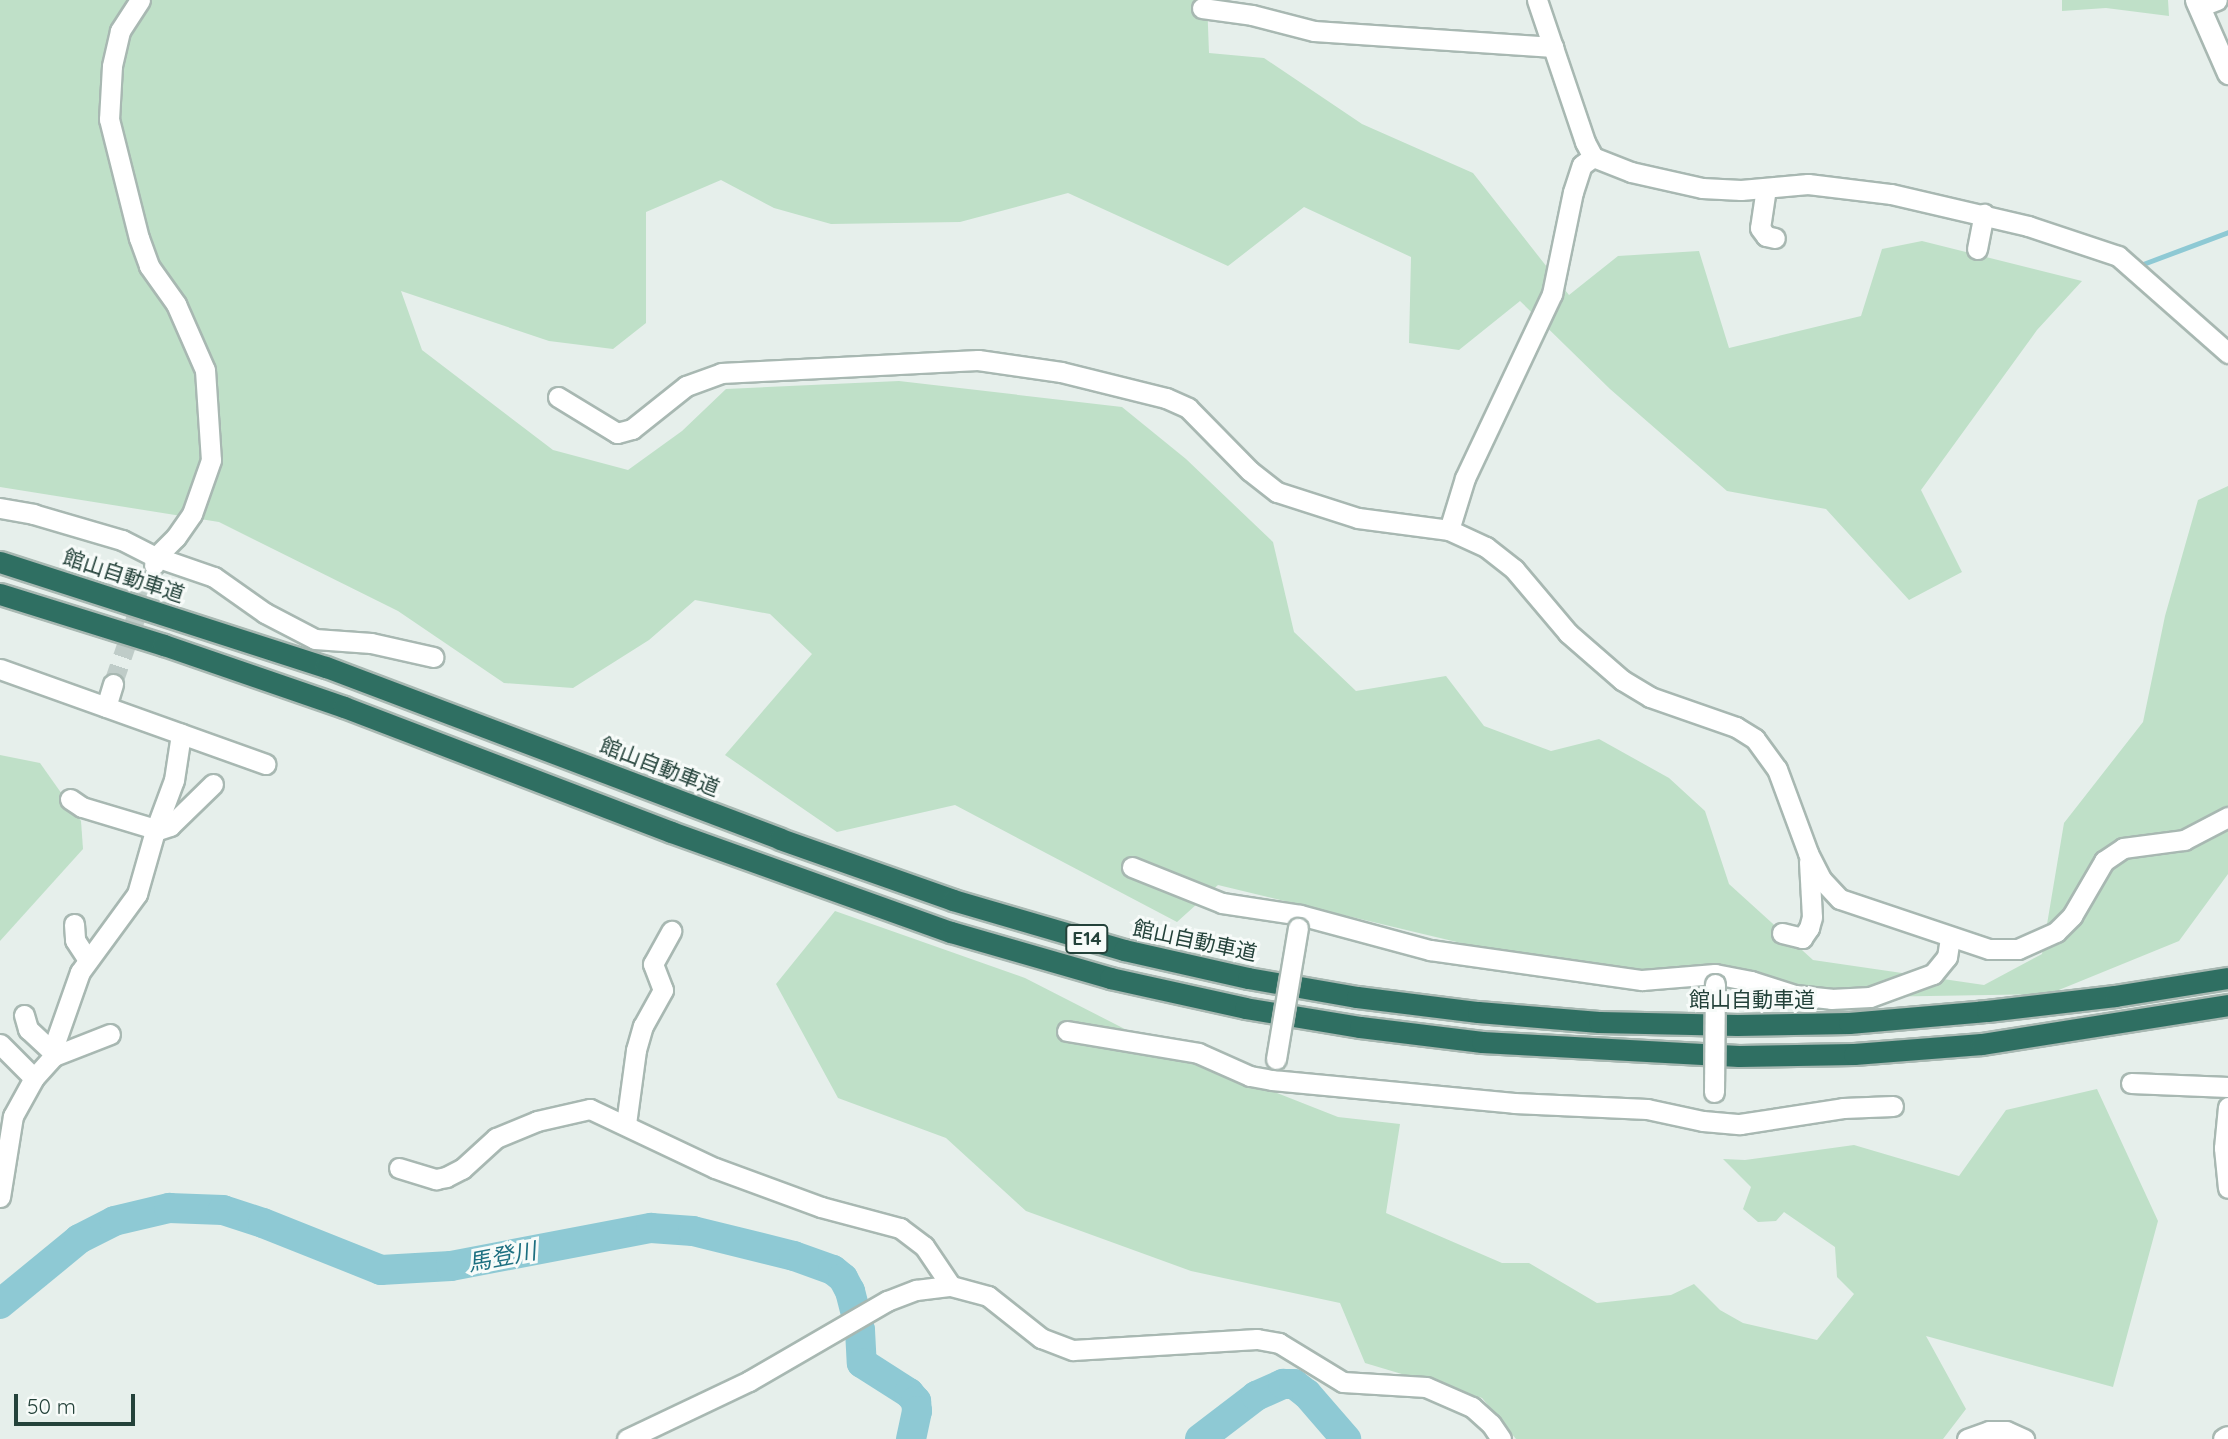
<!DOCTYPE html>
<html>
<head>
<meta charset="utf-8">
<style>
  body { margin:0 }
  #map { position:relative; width:2228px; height:1439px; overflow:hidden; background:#e6efeb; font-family:Quicksand,"Noto Sans JP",sans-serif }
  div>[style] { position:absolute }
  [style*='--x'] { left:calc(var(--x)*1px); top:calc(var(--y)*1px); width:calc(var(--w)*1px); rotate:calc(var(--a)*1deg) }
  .green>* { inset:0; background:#bfe0c8 }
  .stream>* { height:5px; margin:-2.5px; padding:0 2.5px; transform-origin:2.5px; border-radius:2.5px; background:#8ec9d4 }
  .river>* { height:30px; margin:-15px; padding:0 15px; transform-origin:15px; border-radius:15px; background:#8ec9d4 }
  .minor-tunnel>* { height:19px; margin-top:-9.5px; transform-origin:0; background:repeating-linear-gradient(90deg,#bfccc8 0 19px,transparent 0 29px) }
  .roads { filter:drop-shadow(2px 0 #a8b8b2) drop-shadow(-2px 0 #a8b8b2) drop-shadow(0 2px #a8b8b2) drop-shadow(0 -2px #a8b8b2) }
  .minor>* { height:19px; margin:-9.5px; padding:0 9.5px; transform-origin:9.5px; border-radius:9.5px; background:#fff }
  .tertiary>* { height:21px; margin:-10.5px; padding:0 10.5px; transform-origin:10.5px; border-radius:10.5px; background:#fff }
  .secondary>* { height:21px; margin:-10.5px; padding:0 10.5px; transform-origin:10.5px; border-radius:10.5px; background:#fff }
  .motorway>* { height:21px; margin:-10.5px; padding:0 10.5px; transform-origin:10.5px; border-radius:10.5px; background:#2f6f62 }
  .bridges { filter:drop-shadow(2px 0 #a8b8b2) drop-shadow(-2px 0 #a8b8b2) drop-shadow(0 2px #a8b8b2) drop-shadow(0 -2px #a8b8b2) }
  .minor-bridge>* { height:19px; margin:-9.5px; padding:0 9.5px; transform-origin:9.5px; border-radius:9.5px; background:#fff }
  span { translate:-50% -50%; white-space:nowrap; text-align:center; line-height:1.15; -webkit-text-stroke:6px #f7fbf9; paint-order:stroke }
  .shield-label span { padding:2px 5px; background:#f7fbf9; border:2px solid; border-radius:5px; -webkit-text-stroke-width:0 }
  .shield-label { font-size:19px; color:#24423a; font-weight:700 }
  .street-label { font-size:21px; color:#24423a }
  .water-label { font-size:23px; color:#1c6f80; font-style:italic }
  .scale { position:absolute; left:14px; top:1394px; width:121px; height:32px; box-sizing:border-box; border:4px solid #24423a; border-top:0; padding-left:9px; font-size:21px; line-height:24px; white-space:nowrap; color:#24423a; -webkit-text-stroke:5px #f7fbf9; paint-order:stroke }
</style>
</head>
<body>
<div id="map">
  <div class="green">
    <i style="clip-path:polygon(0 0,1207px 0,1209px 53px,1264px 58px,1362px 124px,1473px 173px,1569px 295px,1618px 256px,1699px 251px,1729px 348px,1861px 316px,1882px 249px,1922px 241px,2082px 281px,2037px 330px,1921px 490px,1962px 572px,1909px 600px,1826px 509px,1727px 491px,1610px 389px,1520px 301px,1459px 350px,1409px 343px,1411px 257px,1304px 207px,1228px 266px,1068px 193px,960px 222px,831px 224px,774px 208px,721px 180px,646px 212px,646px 323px,613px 349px,549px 341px,401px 291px,422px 350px,553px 450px,628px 470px,682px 431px,726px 389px,899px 381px,1122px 407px,1186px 459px,1273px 542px,1294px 632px,1356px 691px,1446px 676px,1484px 726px,1551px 751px,1599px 739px,1669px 778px,1705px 811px,1729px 884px,1813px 960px,1984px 985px,2042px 954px,2064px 823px,2143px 722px,2165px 616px,2198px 500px,2228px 486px,2228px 874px,2179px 941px,2049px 994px,1870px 997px,1574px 970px,1218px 885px,1177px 922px,955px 805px,837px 832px,725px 755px,812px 654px,770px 614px,695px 600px,649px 640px,573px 688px,504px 683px,398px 611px,219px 522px,0 487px)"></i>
    <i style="clip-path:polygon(2062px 0,2168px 0,2169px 16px,2106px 8px,2062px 11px)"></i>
    <i style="clip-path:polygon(0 755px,40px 763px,81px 821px,83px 849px,0 941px)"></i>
    <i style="clip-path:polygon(835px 911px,1025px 978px,1160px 1047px,1338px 1117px,1400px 1124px,1386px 1213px,1502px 1263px,1529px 1263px,1597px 1303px,1671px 1295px,1694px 1284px,1720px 1310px,1743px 1323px,1817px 1340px,1854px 1294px,1837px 1277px,1835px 1247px,1784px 1212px,1776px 1221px,1758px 1222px,1743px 1209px,1751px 1187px,1723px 1159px,1745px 1160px,1854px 1145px,1959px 1176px,2006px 1110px,2097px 1089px,2158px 1221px,2113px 1387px,1926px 1336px,1966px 1409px,1943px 1439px,1516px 1439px,1482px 1398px,1365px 1363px,1340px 1303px,1191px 1271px,1026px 1211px,946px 1138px,838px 1098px,776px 984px)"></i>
  </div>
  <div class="stream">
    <i style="--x:2143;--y:264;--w:91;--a:-20.6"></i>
  </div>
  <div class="river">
    <i style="--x:0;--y:1304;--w:102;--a:-39.4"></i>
    <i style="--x:79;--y:1239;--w:39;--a:-27"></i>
    <i style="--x:114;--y:1221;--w:57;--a:-13.3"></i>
    <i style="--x:169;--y:1208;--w:54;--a:2.1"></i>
    <i style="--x:223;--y:1210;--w:42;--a:18"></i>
    <i style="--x:263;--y:1223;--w:127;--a:21.7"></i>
    <i style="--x:381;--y:1270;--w:70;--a:-3.3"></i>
    <i style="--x:451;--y:1266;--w:204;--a:-10.8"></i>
    <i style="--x:651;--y:1228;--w:42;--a:4.1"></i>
    <i style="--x:693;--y:1231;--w:104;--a:13.9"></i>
    <i style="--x:794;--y:1256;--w:41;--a:19.7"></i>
    <i style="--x:833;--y:1270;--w:13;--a:39"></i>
    <i style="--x:843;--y:1278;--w:15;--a:62"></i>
    <i style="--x:850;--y:1291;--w:40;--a:75.6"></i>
    <i style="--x:860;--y:1330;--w:33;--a:87"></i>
    <i style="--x:862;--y:1363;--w:56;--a:32.6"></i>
    <i style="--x:909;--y:1393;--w:11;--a:49"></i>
    <i style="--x:916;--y:1401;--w:10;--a:84"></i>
    <i style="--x:917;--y:1411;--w:29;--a:102"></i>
    <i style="--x:1200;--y:1439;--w:71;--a:-37.5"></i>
    <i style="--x:1256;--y:1396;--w:30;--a:-24"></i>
    <i style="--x:1283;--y:1384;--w:11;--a:0"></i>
    <i style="--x:1294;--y:1384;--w:16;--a:38"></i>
    <i style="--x:1307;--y:1394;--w:60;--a:49.1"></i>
  </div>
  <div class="minor-tunnel">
    <i style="--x:113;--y:684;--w:126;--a:-71"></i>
  </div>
  <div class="roads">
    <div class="minor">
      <i style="--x:140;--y:0;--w:37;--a:123"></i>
      <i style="--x:120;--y:31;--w:36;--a:103"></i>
      <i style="--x:112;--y:66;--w:53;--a:93.2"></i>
      <i style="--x:109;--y:119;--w:123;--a:75.9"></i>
      <i style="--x:139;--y:238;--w:30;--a:70"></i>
      <i style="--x:149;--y:266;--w:47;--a:54.6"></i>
      <i style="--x:176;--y:304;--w:72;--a:66.3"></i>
      <i style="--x:205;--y:370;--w:90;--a:86.2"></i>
      <i style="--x:211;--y:460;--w:57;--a:109.4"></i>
      <i style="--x:192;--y:514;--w:28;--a:125"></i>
      <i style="--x:176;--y:537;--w:28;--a:135"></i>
      <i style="--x:156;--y:557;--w:8;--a:104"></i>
      <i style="--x:1537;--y:0;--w:150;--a:71.3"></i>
      <i style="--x:1585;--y:142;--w:17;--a:62"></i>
      <i style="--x:1593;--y:157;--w:41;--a:21.5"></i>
      <i style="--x:1631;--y:172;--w:73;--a:12.7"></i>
      <i style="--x:1702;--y:188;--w:39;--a:3"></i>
      <i style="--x:1741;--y:190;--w:67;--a:-5.1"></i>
      <i style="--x:1808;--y:184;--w:84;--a:6.9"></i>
      <i style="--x:1891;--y:194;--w:141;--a:13.1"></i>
      <i style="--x:2028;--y:226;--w:95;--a:18.4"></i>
      <i style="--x:2118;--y:256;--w:147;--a:41.4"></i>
      <i style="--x:2199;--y:7;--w:19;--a:-21"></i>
      <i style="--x:1202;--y:8;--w:50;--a:8"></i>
      <i style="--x:1252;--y:15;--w:64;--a:14.5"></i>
      <i style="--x:1314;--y:31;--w:240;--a:3.8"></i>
      <i style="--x:1766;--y:188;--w:40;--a:98.5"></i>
      <i style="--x:1760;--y:228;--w:10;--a:53"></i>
      <i style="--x:1766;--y:236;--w:9;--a:13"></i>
      <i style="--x:1977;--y:249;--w:36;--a:-79"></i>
      <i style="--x:558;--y:397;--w:69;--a:31.4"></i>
      <i style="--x:617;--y:433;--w:16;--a:-15"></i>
      <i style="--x:632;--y:429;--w:69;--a:-38.5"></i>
      <i style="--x:686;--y:386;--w:37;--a:-20"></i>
      <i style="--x:721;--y:373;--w:257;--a:-2.9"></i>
      <i style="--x:978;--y:360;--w:84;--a:8.2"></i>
      <i style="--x:1061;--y:372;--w:108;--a:13.9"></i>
      <i style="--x:1166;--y:398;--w:24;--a:24"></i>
      <i style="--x:1188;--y:408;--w:88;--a:45.5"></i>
      <i style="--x:1250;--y:471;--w:34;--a:38"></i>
      <i style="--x:1277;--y:492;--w:85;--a:17.8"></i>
      <i style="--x:1358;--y:518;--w:92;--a:7.5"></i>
      <i style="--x:1449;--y:530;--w:41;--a:24.7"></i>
      <i style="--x:1486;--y:547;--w:36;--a:38"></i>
      <i style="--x:1514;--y:569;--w:84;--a:49.8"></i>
      <i style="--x:1568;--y:633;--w:72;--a:41"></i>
      <i style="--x:1622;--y:680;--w:33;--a:31"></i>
      <i style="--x:1650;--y:697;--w:91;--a:19.2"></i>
      <i style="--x:1736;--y:727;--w:22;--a:32"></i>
      <i style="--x:1755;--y:739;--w:37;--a:54"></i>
      <i style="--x:1777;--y:769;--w:90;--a:69.7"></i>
      <i style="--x:1808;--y:853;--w:30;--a:63"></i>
      <i style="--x:1822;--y:880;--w:26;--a:47"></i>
      <i style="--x:1840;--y:899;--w:157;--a:18.6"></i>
      <i style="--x:1989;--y:949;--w:29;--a:0"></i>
      <i style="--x:2018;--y:949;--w:42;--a:-24.1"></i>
      <i style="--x:2056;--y:932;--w:23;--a:-45"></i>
      <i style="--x:2072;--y:916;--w:64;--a:-59.8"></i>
      <i style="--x:2104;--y:861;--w:23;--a:-34"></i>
      <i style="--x:2123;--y:848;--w:62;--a:-7.5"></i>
      <i style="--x:2184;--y:840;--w:50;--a:-27.6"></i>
      <i style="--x:0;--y:508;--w:34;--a:10"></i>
      <i style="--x:33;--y:514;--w:93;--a:16.3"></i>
      <i style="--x:122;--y:540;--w:38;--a:27"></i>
      <i style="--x:156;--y:557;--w:61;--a:19"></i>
      <i style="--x:214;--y:577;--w:62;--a:35.2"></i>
      <i style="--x:265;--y:613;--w:56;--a:27.5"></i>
      <i style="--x:315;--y:639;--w:56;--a:4.1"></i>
      <i style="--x:371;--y:643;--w:64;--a:12.7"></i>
      <i style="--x:1449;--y:530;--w:54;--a:-72.9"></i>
      <i style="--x:1465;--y:478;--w:204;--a:-64.7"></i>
      <i style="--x:1552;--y:294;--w:104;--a:-78.4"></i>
      <i style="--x:1573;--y:192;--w:28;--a:-72"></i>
      <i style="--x:1582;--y:165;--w:14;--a:-36"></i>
      <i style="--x:0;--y:669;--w:282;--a:19.7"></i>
      <i style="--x:106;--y:707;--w:24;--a:-73"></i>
      <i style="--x:70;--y:799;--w:14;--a:34"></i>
      <i style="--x:82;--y:807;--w:76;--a:16.8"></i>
      <i style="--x:155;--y:831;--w:16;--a:-18"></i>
      <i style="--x:170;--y:826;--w:60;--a:-44.3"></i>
      <i style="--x:1132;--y:867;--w:97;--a:21.8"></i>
      <i style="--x:1222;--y:903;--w:79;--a:8.7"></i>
      <i style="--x:1300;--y:915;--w:135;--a:15.1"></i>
      <i style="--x:1430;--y:950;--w:214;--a:8.1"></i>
      <i style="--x:1642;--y:980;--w:73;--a:-4.7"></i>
      <i style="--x:1715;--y:974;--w:37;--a:11"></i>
      <i style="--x:1751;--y:981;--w:46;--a:17.7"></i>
      <i style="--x:1795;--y:995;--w:36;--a:6"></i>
      <i style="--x:1831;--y:999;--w:39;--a:-3"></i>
      <i style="--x:1870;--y:997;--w:67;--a:-20.1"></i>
      <i style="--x:1933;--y:974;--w:22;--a:-51"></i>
      <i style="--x:1947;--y:957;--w:20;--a:-81"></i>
      <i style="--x:74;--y:924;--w:16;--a:86"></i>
      <i style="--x:75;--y:940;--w:24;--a:57"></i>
      <i style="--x:1782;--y:933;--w:21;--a:14"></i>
      <i style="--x:1802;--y:938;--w:12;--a:-55"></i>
      <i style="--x:1809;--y:928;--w:11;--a:-75"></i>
      <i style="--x:1812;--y:917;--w:56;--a:-93.1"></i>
      <i style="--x:24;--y:1015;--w:15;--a:74"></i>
      <i style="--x:28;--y:1029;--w:35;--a:43"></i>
      <i style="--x:1067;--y:1031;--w:133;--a:9.5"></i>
      <i style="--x:1198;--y:1053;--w:57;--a:23.9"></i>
      <i style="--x:1250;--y:1076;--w:22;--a:10"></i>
      <i style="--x:1272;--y:1080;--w:243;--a:5.4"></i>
      <i style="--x:1514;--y:1103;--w:133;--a:2.6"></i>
      <i style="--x:1647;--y:1109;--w:57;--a:12.1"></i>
      <i style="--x:1703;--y:1121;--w:37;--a:5"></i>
      <i style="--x:1740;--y:1124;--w:104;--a:-8.8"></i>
      <i style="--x:1843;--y:1108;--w:50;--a:-2.3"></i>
      <i style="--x:0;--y:1044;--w:48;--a:45"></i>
      <i style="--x:54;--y:1056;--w:16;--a:-83"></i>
      <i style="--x:56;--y:1040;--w:72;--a:-70.6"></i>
      <i style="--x:80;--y:972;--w:97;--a:-53.8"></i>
      <i style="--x:137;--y:894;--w:66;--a:-74.1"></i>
      <i style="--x:155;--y:831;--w:54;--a:-69.6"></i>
      <i style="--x:174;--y:780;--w:47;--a:-81.3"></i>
      <i style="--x:2131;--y:1083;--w:97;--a:2.4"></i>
      <i style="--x:2228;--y:1107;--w:41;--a:95.6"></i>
      <i style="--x:2224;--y:1148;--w:40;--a:84.3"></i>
      <i style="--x:626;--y:1124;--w:75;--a:-82.3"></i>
      <i style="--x:636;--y:1050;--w:25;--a:-74"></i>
      <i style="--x:643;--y:1026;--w:41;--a:-60.9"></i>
      <i style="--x:663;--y:990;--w:28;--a:-111"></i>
      <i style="--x:653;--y:964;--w:38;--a:-61"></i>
      <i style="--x:399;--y:1168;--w:39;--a:17"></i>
      <i style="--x:436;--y:1179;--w:10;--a:-11"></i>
      <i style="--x:446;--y:1177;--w:18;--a:-27"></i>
      <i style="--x:462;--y:1169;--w:46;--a:-42.4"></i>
      <i style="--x:496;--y:1138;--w:44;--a:-22.5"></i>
      <i style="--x:537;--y:1121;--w:54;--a:-12.8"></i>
      <i style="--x:590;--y:1109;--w:138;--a:25.3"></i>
      <i style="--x:715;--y:1168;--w:113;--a:20.2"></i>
      <i style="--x:821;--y:1207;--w:82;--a:14.9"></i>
      <i style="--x:900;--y:1228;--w:30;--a:37"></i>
      <i style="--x:924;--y:1246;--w:48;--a:56"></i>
      <i style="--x:0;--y:1197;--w:82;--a:-80.9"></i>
      <i style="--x:13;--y:1116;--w:43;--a:-61.1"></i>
      <i style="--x:34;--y:1078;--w:30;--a:-48"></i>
      <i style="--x:54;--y:1056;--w:60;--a:-21.4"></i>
      <i style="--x:627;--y:1439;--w:135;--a:-25.4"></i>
      <i style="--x:749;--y:1381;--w:160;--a:-30.1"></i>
      <i style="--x:887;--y:1301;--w:31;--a:-21"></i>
      <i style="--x:916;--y:1290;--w:35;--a:-7"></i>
      <i style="--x:951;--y:1286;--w:38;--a:15"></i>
      <i style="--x:988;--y:1296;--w:68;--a:38.4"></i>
      <i style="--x:1041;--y:1338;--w:34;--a:21"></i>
      <i style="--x:1073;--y:1350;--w:184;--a:-3.4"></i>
      <i style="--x:1257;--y:1339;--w:22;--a:10"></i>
      <i style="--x:1279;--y:1343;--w:75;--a:31.4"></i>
      <i style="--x:1343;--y:1382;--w:83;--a:3.4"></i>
      <i style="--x:1426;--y:1387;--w:50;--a:23.5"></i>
      <i style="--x:1472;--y:1407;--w:25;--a:42"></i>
      <i style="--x:1491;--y:1424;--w:18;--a:56"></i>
      <i style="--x:1967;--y:1439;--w:23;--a:-20"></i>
      <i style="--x:1989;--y:1431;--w:17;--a:0"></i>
      <i style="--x:2006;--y:1431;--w:20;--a:24"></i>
    </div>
    <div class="tertiary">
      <i style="--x:2196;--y:0;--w:80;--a:66.3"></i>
    </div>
    <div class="secondary">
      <i style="--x:2224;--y:1439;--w:4;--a:-27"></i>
    </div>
    <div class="motorway">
      <i style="--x:0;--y:562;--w:342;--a:17.9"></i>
      <i style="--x:326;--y:667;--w:485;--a:20.7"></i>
      <i style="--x:780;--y:839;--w:183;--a:19.4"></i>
      <i style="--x:953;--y:900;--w:178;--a:16.3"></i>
      <i style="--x:1124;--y:950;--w:127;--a:12.7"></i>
      <i style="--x:1248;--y:978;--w:111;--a:9.9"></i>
      <i style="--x:1357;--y:997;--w:122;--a:7.1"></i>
      <i style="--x:1478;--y:1012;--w:121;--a:4.7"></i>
      <i style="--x:1599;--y:1022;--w:138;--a:1.2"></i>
      <i style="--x:1737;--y:1025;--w:112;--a:-1"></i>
      <i style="--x:1849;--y:1023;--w:139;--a:-5"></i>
      <i style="--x:1987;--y:1011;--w:129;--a:-6.7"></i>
      <i style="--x:2115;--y:996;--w:114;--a:-9.1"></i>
      <i style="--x:0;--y:594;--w:172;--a:17.3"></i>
      <i style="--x:164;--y:645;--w:190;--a:19"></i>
      <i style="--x:344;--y:707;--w:350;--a:20.9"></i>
      <i style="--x:671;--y:832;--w:297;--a:19.7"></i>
      <i style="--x:951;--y:932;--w:166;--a:16.1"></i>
      <i style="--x:1110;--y:978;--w:138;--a:12.5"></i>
      <i style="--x:1245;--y:1008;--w:117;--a:9.4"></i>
      <i style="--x:1360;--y:1027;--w:123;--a:7"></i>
      <i style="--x:1482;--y:1042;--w:257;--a:3.1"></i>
      <i style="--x:1739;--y:1056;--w:115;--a:-1"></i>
      <i style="--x:1854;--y:1054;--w:128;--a:-4.5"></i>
      <i style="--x:1982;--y:1044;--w:249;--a:-9"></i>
    </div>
  </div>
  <div class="bridges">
    <div class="minor-bridge">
      <i style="--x:1276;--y:1059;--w:133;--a:-80.5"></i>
      <i style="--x:1714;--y:1092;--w:108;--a:-89.5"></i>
    </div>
  </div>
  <div class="shield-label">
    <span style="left:1087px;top:939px">E14</span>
  </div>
  <div class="street-label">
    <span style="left:124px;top:575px;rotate:18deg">館山自動車道</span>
    <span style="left:660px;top:766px;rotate:21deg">館山自動車道</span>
    <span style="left:1195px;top:940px;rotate:12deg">館山自動車道</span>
    <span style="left:1752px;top:999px">館山自動車道</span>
  </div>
  <div class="water-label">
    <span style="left:502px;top:1257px;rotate:-11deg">馬登川</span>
  </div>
  <div class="scale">50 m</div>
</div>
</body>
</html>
